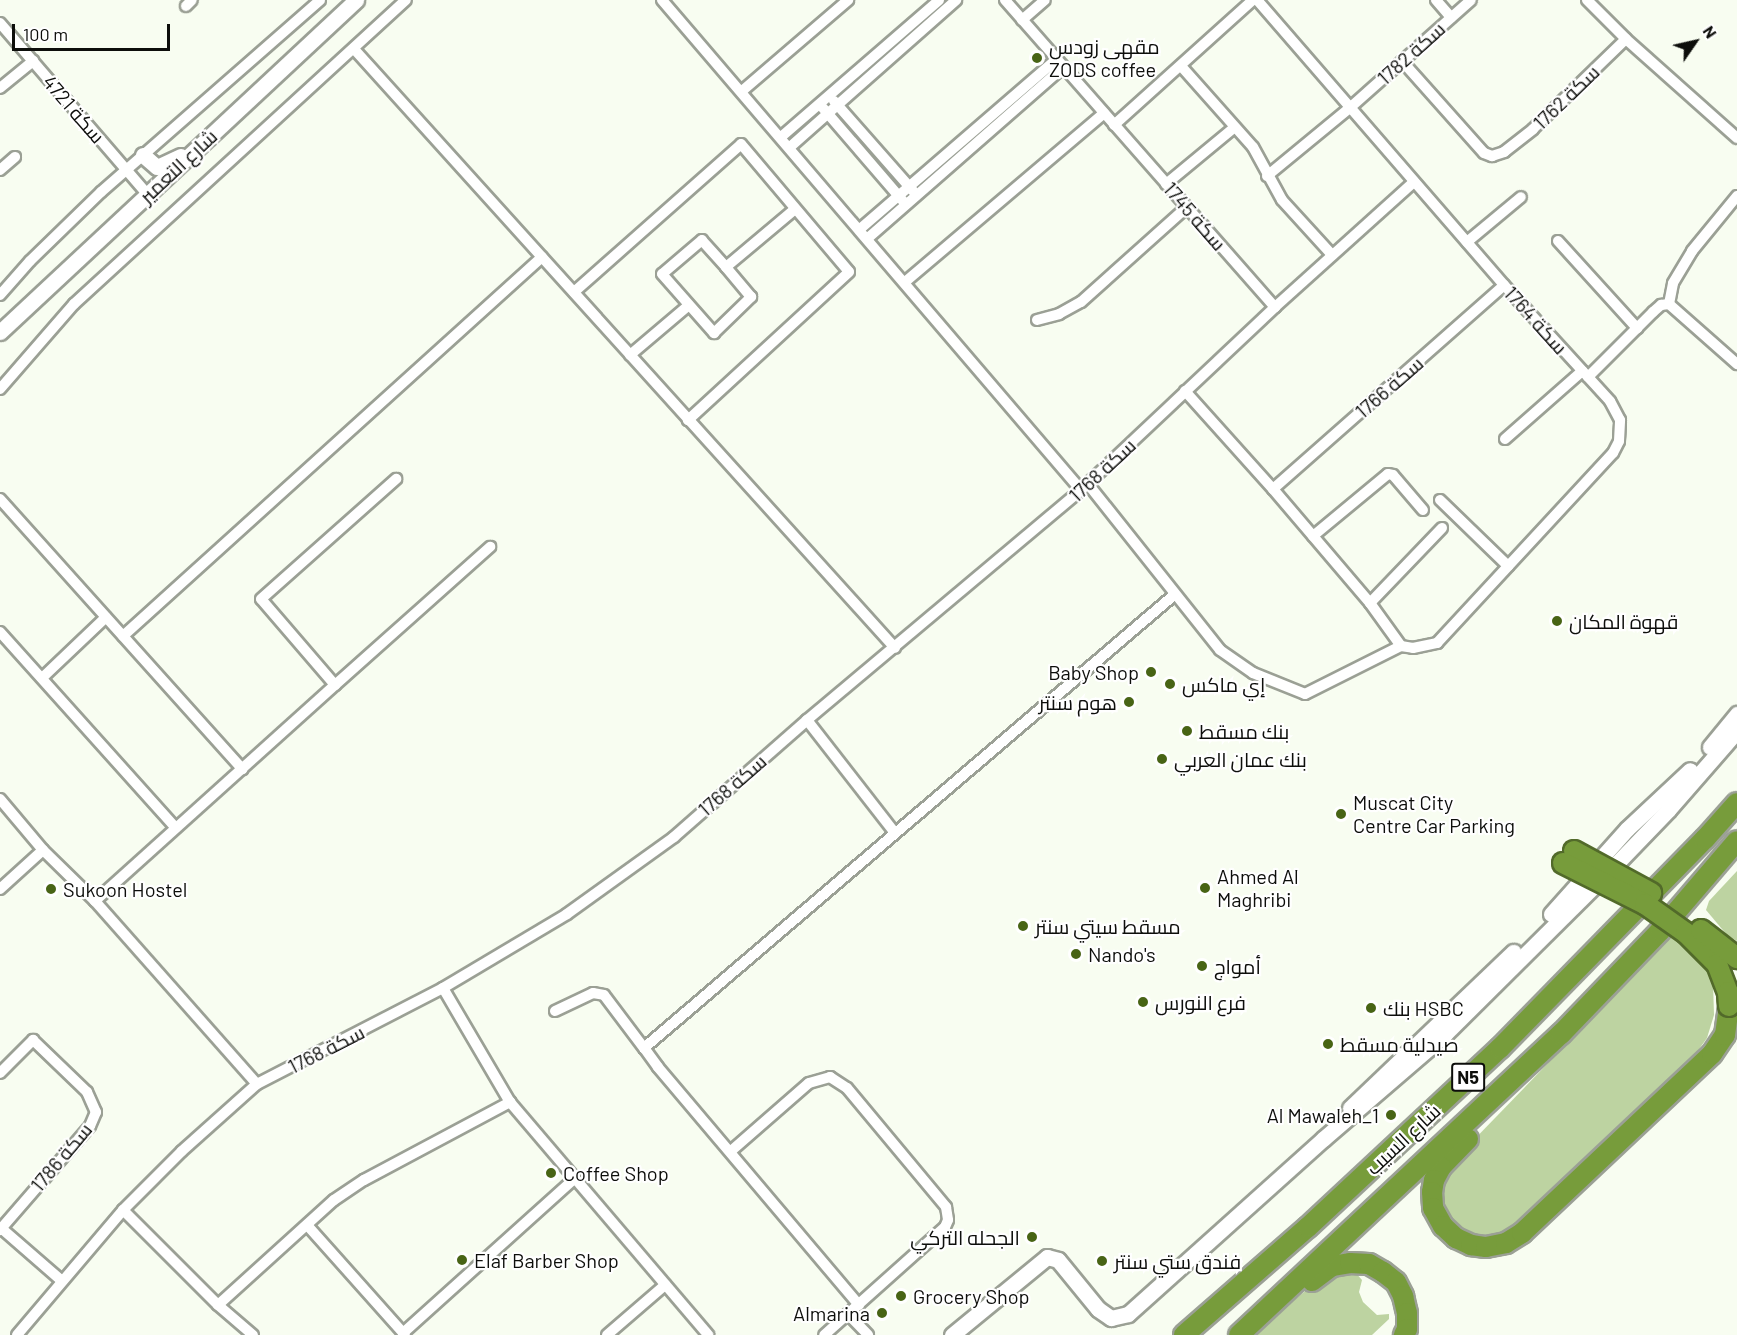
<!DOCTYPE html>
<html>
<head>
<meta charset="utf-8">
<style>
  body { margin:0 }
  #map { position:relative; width:1737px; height:1335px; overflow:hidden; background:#f8fdf1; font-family:Barlow,Cairo,sans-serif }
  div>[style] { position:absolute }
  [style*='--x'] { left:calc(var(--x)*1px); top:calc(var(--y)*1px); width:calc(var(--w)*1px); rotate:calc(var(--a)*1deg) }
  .green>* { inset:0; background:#bdd3a1 }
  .roads { filter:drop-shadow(2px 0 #9ba095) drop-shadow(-2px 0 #9ba095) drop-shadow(0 2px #9ba095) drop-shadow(0 -2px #9ba095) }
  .street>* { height:10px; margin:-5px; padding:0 5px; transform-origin:5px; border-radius:5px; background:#fff }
  .secondary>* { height:15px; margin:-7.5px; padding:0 7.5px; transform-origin:7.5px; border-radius:7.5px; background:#fff }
  .highway>* { height:20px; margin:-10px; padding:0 10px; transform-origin:10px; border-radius:10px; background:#779c3b }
  .bridges { filter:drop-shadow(2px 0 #526a2a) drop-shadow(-2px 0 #526a2a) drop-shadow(0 2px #526a2a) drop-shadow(0 -2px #526a2a) }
  .highway-bridge>* { height:20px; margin:-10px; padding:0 10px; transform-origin:10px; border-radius:10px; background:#779c3b }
  .dots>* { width:16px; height:16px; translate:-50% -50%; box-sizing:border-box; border:3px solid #fff; border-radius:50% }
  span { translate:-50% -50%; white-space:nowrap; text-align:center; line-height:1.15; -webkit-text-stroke:4.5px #fff; paint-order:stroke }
  .shield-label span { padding:2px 4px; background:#fff; border:2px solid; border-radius:4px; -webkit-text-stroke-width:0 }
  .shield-label { font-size:18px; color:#0d0e0b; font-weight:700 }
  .poi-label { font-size:20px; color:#0d0e0b }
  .left { translate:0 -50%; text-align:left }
  .right { translate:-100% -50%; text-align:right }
  .street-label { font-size:20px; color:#0d0e0b }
  .north { position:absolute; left:1665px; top:12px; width:60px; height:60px; -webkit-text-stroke:4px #fff; paint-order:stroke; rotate:56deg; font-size:16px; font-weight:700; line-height:24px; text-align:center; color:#0d0e0b }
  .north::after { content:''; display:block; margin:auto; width:21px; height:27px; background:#0d0e0b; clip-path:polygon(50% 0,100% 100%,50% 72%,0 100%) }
  .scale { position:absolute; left:12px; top:24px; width:158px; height:27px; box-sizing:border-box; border:3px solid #0d0e0b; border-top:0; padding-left:8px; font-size:18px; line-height:21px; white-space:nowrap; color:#0d0e0b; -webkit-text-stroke:4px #fff; paint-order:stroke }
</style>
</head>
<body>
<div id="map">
  <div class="green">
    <i style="clip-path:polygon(1737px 871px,1737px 941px,1727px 935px,1706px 910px,1709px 901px)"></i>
    <i style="clip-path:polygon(1675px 932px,1702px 961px,1713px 981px,1714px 1015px,1707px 1038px,1697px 1052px,1514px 1224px,1496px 1236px,1479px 1240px,1463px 1236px,1442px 1215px,1439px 1187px,1465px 1149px)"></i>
    <i style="clip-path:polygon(1355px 1272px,1362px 1280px,1359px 1292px,1363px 1302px,1377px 1315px,1389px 1314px,1389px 1319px,1372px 1335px,1249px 1335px,1308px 1289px,1332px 1276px)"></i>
  </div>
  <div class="roads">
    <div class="street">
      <i style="--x:662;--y:0;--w:645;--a:49.47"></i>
      <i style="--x:1005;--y:0;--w:409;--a:48.7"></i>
      <i style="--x:1436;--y:0;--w:23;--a:49"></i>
      <i style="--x:1587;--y:0;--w:55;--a:45"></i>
      <i style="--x:1626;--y:39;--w:149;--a:41.7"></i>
      <i style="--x:186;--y:6;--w:8;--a:-45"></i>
      <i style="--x:1022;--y:20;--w:30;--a:-41"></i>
      <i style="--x:0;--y:23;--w:227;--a:49.3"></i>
      <i style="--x:354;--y:49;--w:807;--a:47.91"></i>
      <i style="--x:1402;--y:61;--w:123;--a:48.3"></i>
      <i style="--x:1484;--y:153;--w:9;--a:21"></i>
      <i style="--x:1492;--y:156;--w:13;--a:-18"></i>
      <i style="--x:1504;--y:152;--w:37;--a:-38"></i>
      <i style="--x:1533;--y:129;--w:129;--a:-44.1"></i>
      <i style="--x:1181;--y:66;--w:108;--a:48.4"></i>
      <i style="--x:1253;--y:147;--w:60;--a:61.3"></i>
      <i style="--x:1282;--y:200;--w:74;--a:47.7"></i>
      <i style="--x:0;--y:88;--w:43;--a:-39.3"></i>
      <i style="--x:742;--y:91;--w:140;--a:-40.6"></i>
      <i style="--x:834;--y:101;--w:120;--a:48.7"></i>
      <i style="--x:823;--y:108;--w:123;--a:49.3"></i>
      <i style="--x:1114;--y:125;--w:187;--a:-42"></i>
      <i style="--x:781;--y:137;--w:209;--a:-40.9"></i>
      <i style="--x:790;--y:147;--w:222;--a:-41.5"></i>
      <i style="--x:0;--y:170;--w:20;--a:-41"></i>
      <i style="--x:1267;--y:176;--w:110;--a:-39.5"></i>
      <i style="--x:1352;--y:106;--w:159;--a:-41.7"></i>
      <i style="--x:1166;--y:184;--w:89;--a:-39.6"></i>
      <i style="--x:860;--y:229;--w:260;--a:-40.8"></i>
      <i style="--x:868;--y:238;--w:259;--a:-41.2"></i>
      <i style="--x:1558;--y:241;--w:118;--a:47.8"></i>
      <i style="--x:1467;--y:242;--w:70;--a:-39.8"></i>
      <i style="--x:726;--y:267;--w:36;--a:-132"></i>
      <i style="--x:702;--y:240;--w:52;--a:139.6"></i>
      <i style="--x:662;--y:274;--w:79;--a:48.6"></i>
      <i style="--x:714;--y:333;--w:52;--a:-44.2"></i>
      <i style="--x:751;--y:297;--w:39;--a:-130"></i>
      <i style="--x:726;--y:267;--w:90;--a:-40"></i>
      <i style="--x:905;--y:282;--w:261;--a:-40.3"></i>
      <i style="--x:574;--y:292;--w:223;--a:-41.5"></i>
      <i style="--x:741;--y:144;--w:167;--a:49.8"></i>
      <i style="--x:849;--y:272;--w:219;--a:137.4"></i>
      <i style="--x:0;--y:295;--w:45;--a:-48.6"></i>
      <i style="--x:30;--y:261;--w:99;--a:-44.2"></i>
      <i style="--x:101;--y:192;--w:291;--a:-41.2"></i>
      <i style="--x:1669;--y:304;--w:21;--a:-79"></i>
      <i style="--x:1673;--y:283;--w:37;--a:-59"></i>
      <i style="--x:1692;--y:251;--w:71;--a:-50.7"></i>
      <i style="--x:1037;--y:320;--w:23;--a:-15"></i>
      <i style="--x:1059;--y:314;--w:25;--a:-29"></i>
      <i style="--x:1081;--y:302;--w:142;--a:-41.9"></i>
      <i style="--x:630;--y:355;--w:77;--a:-40.3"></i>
      <i style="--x:1588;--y:377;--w:92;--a:-45"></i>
      <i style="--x:1653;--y:312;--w:11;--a:-41"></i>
      <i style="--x:1661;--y:305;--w:8;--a:-7"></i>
      <i style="--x:1669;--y:304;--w:91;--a:41.4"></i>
      <i style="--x:0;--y:389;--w:113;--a:-49"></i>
      <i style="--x:74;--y:304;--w:450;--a:-42.5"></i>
      <i style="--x:1185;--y:391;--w:132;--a:48.1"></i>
      <i style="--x:1273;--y:489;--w:150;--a:49.6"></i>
      <i style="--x:1370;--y:603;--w:53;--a:54.2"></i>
      <i style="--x:1401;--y:646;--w:12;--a:9"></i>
      <i style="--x:1413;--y:648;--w:25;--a:-12"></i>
      <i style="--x:1437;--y:643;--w:259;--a:-47.2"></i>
      <i style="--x:1613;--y:453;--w:13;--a:-63"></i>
      <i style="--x:1619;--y:441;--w:21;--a:-87"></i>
      <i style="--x:1620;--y:420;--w:21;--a:-118"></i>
      <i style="--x:1610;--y:401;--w:157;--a:-132.4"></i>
      <i style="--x:1504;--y:285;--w:377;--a:-130.9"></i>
      <i style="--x:1505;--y:439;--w:103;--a:-41.4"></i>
      <i style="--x:1088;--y:484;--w:212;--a:51.5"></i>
      <i style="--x:1220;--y:650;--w:40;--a:34.9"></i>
      <i style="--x:1253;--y:673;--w:56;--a:22"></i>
      <i style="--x:1305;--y:694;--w:107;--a:-26.6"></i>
      <i style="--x:1273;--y:489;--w:308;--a:-41.4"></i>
      <i style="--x:0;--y:499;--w:363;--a:48.1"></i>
      <i style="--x:1440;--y:500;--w:95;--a:44.1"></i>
      <i style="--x:1313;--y:536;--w:97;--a:-39.6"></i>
      <i style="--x:1388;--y:474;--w:5;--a:11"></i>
      <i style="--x:1393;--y:475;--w:46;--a:49.4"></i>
      <i style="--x:1370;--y:603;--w:104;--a:-46.2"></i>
      <i style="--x:0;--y:632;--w:263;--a:48.1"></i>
      <i style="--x:123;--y:636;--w:565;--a:-42.13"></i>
      <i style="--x:42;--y:678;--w:88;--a:-43.6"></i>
      <i style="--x:335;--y:685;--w:208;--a:-41.7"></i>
      <i style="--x:807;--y:720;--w:143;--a:52.1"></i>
      <i style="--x:0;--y:799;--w:67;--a:49.9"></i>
      <i style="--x:43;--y:850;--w:73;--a:44.4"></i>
      <i style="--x:95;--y:901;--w:244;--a:48.5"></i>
      <i style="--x:0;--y:889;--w:58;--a:-42.2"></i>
      <i style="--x:95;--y:901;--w:323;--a:-42"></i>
      <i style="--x:335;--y:685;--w:113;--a:-130.7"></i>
      <i style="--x:261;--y:599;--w:181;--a:-41.6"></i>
      <i style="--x:443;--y:988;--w:132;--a:59.6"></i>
      <i style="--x:510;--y:1102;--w:306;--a:49.6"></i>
      <i style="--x:555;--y:1011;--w:42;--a:-25.3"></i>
      <i style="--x:593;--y:993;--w:11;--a:10"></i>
      <i style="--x:604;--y:995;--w:66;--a:53"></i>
      <i style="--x:0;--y:1073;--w:47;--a:-45"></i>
      <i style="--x:33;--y:1040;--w:75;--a:43.9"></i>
      <i style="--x:87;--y:1092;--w:22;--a:66"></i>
      <i style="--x:96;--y:1112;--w:15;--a:113"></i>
      <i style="--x:90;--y:1126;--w:138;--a:130.9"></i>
      <i style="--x:731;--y:1151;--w:103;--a:-41.1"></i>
      <i style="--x:809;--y:1083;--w:22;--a:-16"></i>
      <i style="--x:830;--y:1077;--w:20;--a:33"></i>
      <i style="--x:847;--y:1088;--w:155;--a:50.2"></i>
      <i style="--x:946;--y:1207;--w:13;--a:81"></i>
      <i style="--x:948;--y:1220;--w:8;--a:113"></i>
      <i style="--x:945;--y:1227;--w:162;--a:138.2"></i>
      <i style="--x:123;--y:1210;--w:134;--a:45"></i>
      <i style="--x:218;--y:1305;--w:46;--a:40.6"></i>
      <i style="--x:307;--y:1225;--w:147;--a:48.3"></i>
      <i style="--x:1;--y:1228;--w:81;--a:41"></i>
      <i style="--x:218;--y:1305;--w:156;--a:-42.2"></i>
      <i style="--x:334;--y:1200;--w:36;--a:-34"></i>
      <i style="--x:364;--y:1180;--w:166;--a:-28.1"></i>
      <i style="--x:859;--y:1305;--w:312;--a:-130.2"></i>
      <i style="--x:658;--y:1067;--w:24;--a:-126"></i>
      <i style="--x:644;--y:1048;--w:697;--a:-40.52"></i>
      <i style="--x:848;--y:1314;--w:29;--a:46"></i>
      <i style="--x:403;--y:1333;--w:230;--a:-42"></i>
      <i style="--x:17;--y:1335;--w:164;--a:-49.7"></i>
      <i style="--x:123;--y:1210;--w:83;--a:-45"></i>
      <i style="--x:182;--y:1151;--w:101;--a:-41.8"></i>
      <i style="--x:257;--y:1084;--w:209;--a:-27.3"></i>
      <i style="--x:443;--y:988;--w:144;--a:-30.8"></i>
      <i style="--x:567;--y:914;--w:132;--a:-35.7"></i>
      <i style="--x:674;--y:837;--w:177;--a:-41.3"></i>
      <i style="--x:807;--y:720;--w:358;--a:-40"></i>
      <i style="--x:1081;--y:490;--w:267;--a:-43.3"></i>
      <i style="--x:1275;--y:307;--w:187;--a:-42"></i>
      <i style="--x:607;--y:1335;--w:77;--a:-40.8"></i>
    </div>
    <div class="secondary">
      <i style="--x:143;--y:155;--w:18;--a:41"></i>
      <i style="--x:157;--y:167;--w:26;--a:-25"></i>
      <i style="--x:0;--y:332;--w:487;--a:-43"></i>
      <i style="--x:1710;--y:747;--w:43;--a:-50.7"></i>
      <i style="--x:1551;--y:914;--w:114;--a:-48.2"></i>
      <i style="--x:1627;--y:829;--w:86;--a:-43.1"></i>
      <i style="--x:1350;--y:1108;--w:226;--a:-43.7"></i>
      <i style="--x:952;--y:1335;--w:123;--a:-39.4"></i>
      <i style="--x:1047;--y:1257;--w:11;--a:15"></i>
      <i style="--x:1058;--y:1260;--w:63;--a:50.8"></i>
      <i style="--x:1098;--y:1309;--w:16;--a:35"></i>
      <i style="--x:1111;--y:1318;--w:17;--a:-13"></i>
      <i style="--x:1128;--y:1314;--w:262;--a:-41.9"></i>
      <i style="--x:1323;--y:1139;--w:161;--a:-40.7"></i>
      <i style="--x:1445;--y:1034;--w:243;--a:-44.8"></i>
      <i style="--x:1617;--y:863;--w:74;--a:-46.1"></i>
      <i style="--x:1668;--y:810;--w:105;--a:-48.9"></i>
    </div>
    <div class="highway">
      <i style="--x:1468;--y:1139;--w:39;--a:134"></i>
      <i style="--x:1441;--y:1167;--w:15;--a:118"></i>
      <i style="--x:1434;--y:1180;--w:12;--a:99"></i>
      <i style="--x:1432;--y:1192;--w:16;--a:86"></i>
      <i style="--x:1433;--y:1208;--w:21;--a:61"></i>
      <i style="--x:1443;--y:1226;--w:18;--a:43"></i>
      <i style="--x:1456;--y:1238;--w:17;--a:25"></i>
      <i style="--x:1471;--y:1245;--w:15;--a:8"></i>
      <i style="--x:1486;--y:1247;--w:20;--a:-11"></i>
      <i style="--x:1506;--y:1243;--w:19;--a:-32"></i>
      <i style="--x:1522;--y:1233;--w:261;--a:-43.3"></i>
      <i style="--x:1712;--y:1054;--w:23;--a:-56"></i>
      <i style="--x:1725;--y:1035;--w:29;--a:-82"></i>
      <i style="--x:1312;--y:1281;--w:25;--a:-37"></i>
      <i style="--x:1332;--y:1266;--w:18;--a:-9"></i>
      <i style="--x:1350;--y:1263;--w:19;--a:3"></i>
      <i style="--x:1369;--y:1264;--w:16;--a:30"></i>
      <i style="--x:1383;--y:1272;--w:16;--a:38"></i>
      <i style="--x:1396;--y:1282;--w:16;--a:63"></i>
      <i style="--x:1403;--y:1296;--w:17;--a:77"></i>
      <i style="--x:1407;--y:1313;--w:16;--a:90"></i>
      <i style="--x:1407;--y:1329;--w:7;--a:117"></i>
      <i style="--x:1184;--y:1335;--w:164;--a:-41.1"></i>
      <i style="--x:1308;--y:1227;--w:262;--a:-43"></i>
      <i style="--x:1500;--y:1048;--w:293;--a:-45.6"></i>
      <i style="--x:1705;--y:839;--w:48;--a:-48.4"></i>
      <i style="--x:1239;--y:1335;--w:441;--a:-43.1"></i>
      <i style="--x:1561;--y:1034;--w:143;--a:-46.1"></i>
      <i style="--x:1660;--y:931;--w:118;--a:-49.5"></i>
    </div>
  </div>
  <div class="bridges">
    <div class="highway-bridge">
      <i style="--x:1574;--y:851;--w:88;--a:28.6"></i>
      <i style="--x:1563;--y:863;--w:92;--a:26.6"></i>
      <i style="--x:1645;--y:904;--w:50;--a:35.3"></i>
      <i style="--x:1686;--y:933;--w:44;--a:45"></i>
      <i style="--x:1717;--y:964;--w:30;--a:69"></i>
      <i style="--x:1728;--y:992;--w:14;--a:86"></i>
      <i style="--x:1701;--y:930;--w:46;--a:37.9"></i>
    </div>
  </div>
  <div class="dots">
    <i style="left:1037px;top:58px;background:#486415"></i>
    <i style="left:1557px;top:621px;background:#486415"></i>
    <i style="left:1151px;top:672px;background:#486415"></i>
    <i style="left:1170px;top:684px;background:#486415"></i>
    <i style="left:1129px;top:702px;background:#486415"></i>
    <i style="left:1187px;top:731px;background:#486415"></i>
    <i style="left:1162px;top:759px;background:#486415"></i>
    <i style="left:1341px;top:814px;background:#486415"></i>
    <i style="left:1205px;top:888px;background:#486415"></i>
    <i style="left:51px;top:889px;background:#486415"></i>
    <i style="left:1023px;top:926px;background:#486415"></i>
    <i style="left:1076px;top:954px;background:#486415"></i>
    <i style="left:1202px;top:966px;background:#486415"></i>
    <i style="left:1143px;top:1002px;background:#486415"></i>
    <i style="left:1371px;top:1008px;background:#486415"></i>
    <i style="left:1328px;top:1044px;background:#486415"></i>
    <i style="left:1391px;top:1115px;background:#486415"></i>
    <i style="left:551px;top:1173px;background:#486415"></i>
    <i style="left:1032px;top:1237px;background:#486415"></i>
    <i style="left:462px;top:1260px;background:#486415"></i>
    <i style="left:1102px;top:1261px;background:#486415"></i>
    <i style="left:901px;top:1296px;background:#486415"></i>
    <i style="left:882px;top:1313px;background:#486415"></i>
  </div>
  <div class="shield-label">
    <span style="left:1468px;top:1077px">N5</span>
  </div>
  <div class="poi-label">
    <span class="left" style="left:1049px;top:58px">مقهى زودس<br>ZODS coffee</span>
    <span class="left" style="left:1569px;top:621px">قهوة المكان</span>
    <span class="right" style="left:1139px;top:672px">Baby Shop</span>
    <span class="left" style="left:1182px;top:684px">إي ماكس</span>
    <span class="right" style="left:1117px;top:702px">هوم سنتر</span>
    <span class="left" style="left:1199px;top:731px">بنك مسقط</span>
    <span class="left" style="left:1174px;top:759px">بنك عمان العربي</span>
    <span class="left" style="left:1353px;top:814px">Muscat City<br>Centre Car Parking</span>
    <span class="left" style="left:1217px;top:888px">Ahmed Al<br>Maghribi</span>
    <span class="left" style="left:63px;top:889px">Sukoon Hostel</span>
    <span class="left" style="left:1035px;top:926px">مسقط سيتي سنتر</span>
    <span class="left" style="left:1088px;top:954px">Nando's</span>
    <span class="left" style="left:1214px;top:966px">أمواج</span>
    <span class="left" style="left:1155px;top:1002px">فرع النورس</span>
    <span class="left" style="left:1383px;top:1008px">بنك HSBC</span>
    <span class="left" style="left:1340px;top:1044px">صيدلية مسقط</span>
    <span class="right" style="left:1379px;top:1115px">Al Mawaleh_1</span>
    <span class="left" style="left:563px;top:1173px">Coffee Shop</span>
    <span class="right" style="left:1020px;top:1237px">الجحله التركي</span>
    <span class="left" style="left:474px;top:1260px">Elaf Barber Shop</span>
    <span class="left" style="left:1114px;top:1261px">فندق ستي سنتر</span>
    <span class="left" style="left:913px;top:1296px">Grocery Shop</span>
    <span class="right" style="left:870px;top:1313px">Almarina</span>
  </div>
  <div class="street-label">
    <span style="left:1411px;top:53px;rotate:-42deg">سكة 1782</span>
    <span style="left:1566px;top:97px;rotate:-44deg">سكة 1762</span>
    <span style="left:74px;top:109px;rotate:49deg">سكة 4721</span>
    <span style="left:178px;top:166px;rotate:-43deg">شارع التعمير</span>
    <span style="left:1195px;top:216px;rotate:49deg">سكة 1745</span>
    <span style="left:1536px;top:320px;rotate:48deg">سكة 1764</span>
    <span style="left:1389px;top:387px;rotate:-41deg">سكة 1766</span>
    <span style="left:1102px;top:470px;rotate:-43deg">سكة 1768</span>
    <span style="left:732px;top:785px;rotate:-41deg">سكة 1768</span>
    <span style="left:326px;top:1049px;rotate:-27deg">سكة 1768</span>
    <span style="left:1403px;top:1139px;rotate:-43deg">شارع السيب</span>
    <span style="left:61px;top:1157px;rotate:-50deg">سكة 1786</span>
  </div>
  <div class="north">N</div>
  <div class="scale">100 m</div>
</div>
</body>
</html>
